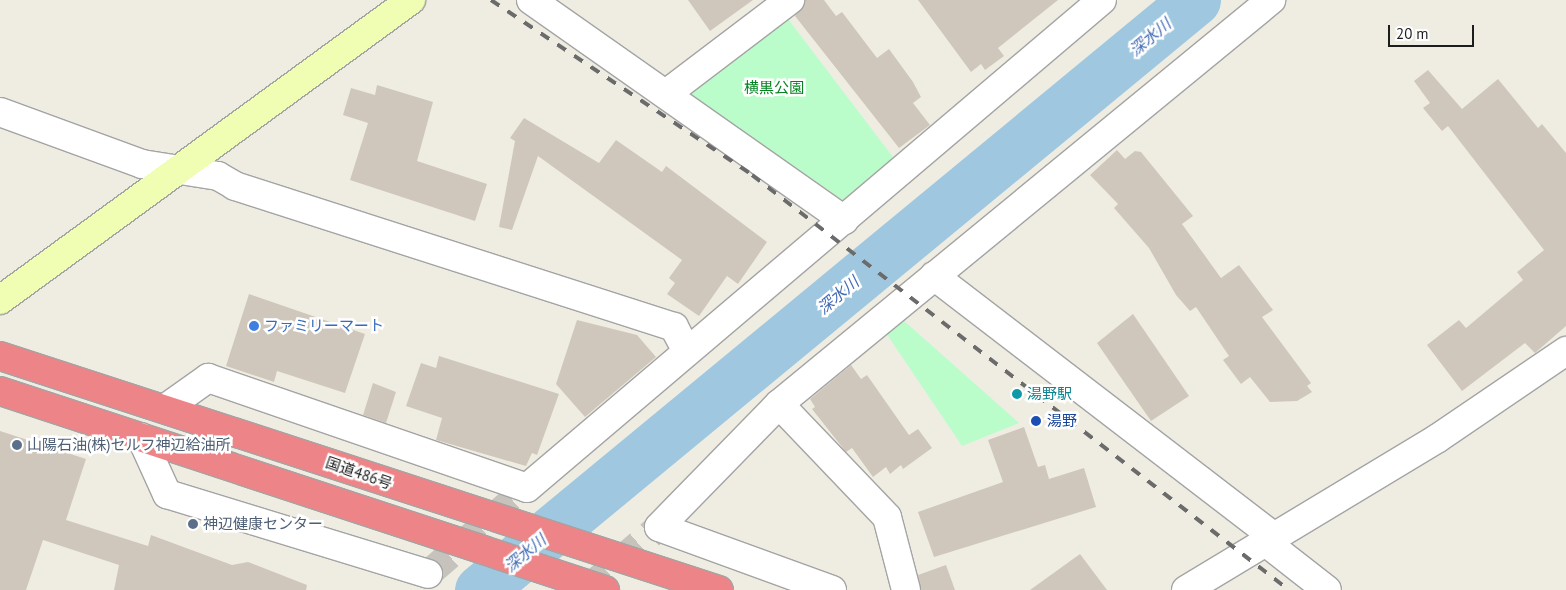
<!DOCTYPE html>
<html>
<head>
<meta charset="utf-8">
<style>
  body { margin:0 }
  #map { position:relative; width:1566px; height:590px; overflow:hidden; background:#efede2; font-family:"PT Sans","Noto Sans JP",sans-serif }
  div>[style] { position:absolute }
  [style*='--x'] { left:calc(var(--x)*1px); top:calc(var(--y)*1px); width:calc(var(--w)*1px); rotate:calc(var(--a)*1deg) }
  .park>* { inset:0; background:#bbfdca }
  .river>* { height:51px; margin:-25.5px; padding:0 25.5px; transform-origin:25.5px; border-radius:25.5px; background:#9fc8e0 }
  .building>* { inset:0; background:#cfc7bb }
  .street-tunnel>* { height:28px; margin-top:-14px; transform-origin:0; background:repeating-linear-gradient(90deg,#c5c3bb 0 28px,transparent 0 42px) }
  .roads { filter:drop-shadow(1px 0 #a4a4a4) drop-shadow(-1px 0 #a4a4a4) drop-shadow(0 1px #a4a4a4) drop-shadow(0 -1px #a4a4a4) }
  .street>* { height:28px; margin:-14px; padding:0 14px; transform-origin:14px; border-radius:14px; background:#fff }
  .secondary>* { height:28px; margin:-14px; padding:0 14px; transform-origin:14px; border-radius:14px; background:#effeb2 }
  .highway>* { height:28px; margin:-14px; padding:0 14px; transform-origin:14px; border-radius:14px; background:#ed8488 }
  .rail>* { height:4px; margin-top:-2px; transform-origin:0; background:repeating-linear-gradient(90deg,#6b6b6b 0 10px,transparent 0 20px) }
  .dots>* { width:14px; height:14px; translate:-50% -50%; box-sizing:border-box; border:2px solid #fff; border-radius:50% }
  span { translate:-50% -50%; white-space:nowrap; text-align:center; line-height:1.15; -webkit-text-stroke:5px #fff; paint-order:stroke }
  .park-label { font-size:15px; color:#038321 }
  .shop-label { font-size:15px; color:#366cbe }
  .left { translate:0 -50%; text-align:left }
  .culture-label { font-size:15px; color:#0d838f }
  .transit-label { font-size:15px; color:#164399 }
  .service-label { font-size:15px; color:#4e5e75 }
  .street-label { font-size:15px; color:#1d1d1d }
  .water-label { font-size:16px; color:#436bb4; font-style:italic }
  .scale { position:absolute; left:1388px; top:25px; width:86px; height:22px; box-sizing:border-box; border:2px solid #1d1d1d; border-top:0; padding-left:6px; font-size:15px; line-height:18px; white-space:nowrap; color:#1d1d1d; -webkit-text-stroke:4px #fff; paint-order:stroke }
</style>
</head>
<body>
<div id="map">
  <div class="park">
    <i style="clip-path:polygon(785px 15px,896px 161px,847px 203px,691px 95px,695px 77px)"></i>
    <i style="clip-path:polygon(902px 319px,1019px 423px,962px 446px,886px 333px)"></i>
  </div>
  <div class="river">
    <i style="--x:480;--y:590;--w:927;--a:-39.53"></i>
  </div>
  <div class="building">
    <i style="clip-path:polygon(688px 0,753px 0,710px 31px)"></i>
    <i style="clip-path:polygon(805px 0,824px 0,836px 16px,842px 12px,877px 58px,889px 49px,913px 82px,921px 97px,913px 103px,930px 125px,899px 148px,795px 16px)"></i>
    <i style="clip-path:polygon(918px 0,1058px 0,998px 48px,1004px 56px,985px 70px,981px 64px,971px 72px)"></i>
    <i style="clip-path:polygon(1428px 70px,1462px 109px,1498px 79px,1538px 128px,1542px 124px,1566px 153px,1566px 326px,1535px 353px,1525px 343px,1462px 391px,1427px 345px,1459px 320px,1466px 328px,1523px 280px,1517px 272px,1544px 250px,1448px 126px,1442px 131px,1423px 108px,1430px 103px,1414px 81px)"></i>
    <i style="clip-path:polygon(377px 85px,433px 102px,417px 161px,487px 184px,475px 221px,350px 180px,368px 123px,343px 115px,351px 88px,375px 95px)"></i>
    <i style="clip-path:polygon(524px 118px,599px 163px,616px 140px,662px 172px,666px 166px,767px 242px,738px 284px,727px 276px,699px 316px,667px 294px,675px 283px,669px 278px,682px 260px,538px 156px,512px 230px,499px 227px,515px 141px,510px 138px)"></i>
    <i style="clip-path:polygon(1117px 150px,1125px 159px,1135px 151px,1141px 152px,1193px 216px,1182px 224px,1221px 278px,1239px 265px,1273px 310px,1262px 317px,1311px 383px,1307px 386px,1312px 392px,1297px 401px,1270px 402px,1250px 377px,1241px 384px,1223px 360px,1229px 356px,1196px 307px,1190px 311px,1176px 295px,1149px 248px,1114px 208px,1118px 204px,1090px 175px)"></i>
    <i style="clip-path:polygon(249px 294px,365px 334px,345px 393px,277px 371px,274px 382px,226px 366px)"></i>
    <i style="clip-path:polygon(1133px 314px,1189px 396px,1151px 421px,1097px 343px)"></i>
    <i style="clip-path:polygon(577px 320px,637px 335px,656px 357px,585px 417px,556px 384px)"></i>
    <i style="clip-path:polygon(439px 356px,559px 394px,537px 455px,532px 453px,526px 466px,436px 440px,442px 418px,406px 406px,421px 363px,436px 368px)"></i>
    <i style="clip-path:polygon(851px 365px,861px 379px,867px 375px,909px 435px,918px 429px,932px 448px,903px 469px,901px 465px,890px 474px,886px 467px,873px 477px,852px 448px,846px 452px,812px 409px,815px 407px,810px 399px)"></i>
    <i style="clip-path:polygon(373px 383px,396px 392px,386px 423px,363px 415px)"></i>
    <i style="clip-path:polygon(1024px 427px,1038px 467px,1045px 465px,1049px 479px,1084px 468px,1096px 507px,934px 557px,918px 512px,1003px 482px,988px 440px)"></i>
    <i style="clip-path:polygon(0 431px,86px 459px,66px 520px,148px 546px,151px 535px,232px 565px,248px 562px,307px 585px,306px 590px,114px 590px,119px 565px,43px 540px,26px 590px,0 590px)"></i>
    <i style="clip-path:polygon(1080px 554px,1107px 590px,1030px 590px)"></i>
    <i style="clip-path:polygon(946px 565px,955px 590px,921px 590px,918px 575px)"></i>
  </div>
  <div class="street-tunnel">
    <i style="--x:428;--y:574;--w:131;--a:-41"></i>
    <i style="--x:586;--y:590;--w:96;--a:-40.8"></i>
  </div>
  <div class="roads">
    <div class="street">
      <i style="--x:531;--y:0;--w:383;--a:35.1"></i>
      <i style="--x:666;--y:94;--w:156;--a:-37.2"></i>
      <i style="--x:0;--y:112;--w:151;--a:20.1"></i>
      <i style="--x:142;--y:164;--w:77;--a:9"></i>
      <i style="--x:218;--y:176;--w:20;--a:30"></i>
      <i style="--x:235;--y:186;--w:461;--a:17.8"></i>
      <i style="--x:674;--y:327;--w:27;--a:62"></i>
      <i style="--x:934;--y:276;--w:426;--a:37.5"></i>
      <i style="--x:779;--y:404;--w:156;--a:46.3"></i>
      <i style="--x:887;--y:517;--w:75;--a:75.4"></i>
      <i style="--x:166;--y:408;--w:52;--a:-35.5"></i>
      <i style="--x:208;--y:378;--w:337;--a:19"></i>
      <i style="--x:527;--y:488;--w:754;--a:-40.32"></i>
      <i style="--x:141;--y:437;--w:63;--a:65.5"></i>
      <i style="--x:167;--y:494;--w:273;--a:17"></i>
      <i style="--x:1263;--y:540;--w:81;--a:38"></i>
      <i style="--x:832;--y:590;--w:184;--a:-160"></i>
      <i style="--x:659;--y:527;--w:172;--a:-45.7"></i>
      <i style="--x:779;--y:404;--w:637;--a:-39.39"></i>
      <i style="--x:1186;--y:590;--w:294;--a:-31.1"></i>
      <i style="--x:1438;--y:438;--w:155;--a:-34.2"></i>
    </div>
    <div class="secondary">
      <i style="--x:0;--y:300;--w:509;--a:-36.13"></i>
    </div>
    <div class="highway">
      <i style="--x:0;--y:356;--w:756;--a:18.03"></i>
      <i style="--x:0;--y:391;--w:637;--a:18.21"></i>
    </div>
  </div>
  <div class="rail">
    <i style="--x:491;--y:0;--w:314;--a:33.8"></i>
    <i style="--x:752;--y:175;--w:679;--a:37.7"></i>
  </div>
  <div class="dots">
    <i style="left:254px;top:326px;background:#3f7fe0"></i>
    <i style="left:1017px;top:394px;background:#0f9aa8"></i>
    <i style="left:1036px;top:421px;background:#1a4fb4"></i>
    <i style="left:17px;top:445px;background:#5c6f8a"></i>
    <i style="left:193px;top:524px;background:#5c6f8a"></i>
  </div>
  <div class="park-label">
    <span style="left:774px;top:88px">横黒公園</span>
  </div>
  <div class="shop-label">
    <span class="left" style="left:264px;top:326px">ファミリーマート</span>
  </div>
  <div class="culture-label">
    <span class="left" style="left:1027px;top:394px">湯野駅</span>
  </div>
  <div class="transit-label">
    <span class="left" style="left:1047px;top:421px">湯野</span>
  </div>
  <div class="service-label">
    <span class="left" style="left:27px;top:445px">山陽石油(株)セルフ神辺給油所</span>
    <span class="left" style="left:203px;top:524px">神辺健康センター</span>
  </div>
  <div class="street-label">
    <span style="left:359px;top:473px;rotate:19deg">国道486号</span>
  </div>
  <div class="water-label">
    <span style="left:1150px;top:37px;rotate:-40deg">深水川</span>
    <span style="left:838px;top:295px;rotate:-40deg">深水川</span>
    <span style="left:525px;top:553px;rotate:-40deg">深水川</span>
  </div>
  <div class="scale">20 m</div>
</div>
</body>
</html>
